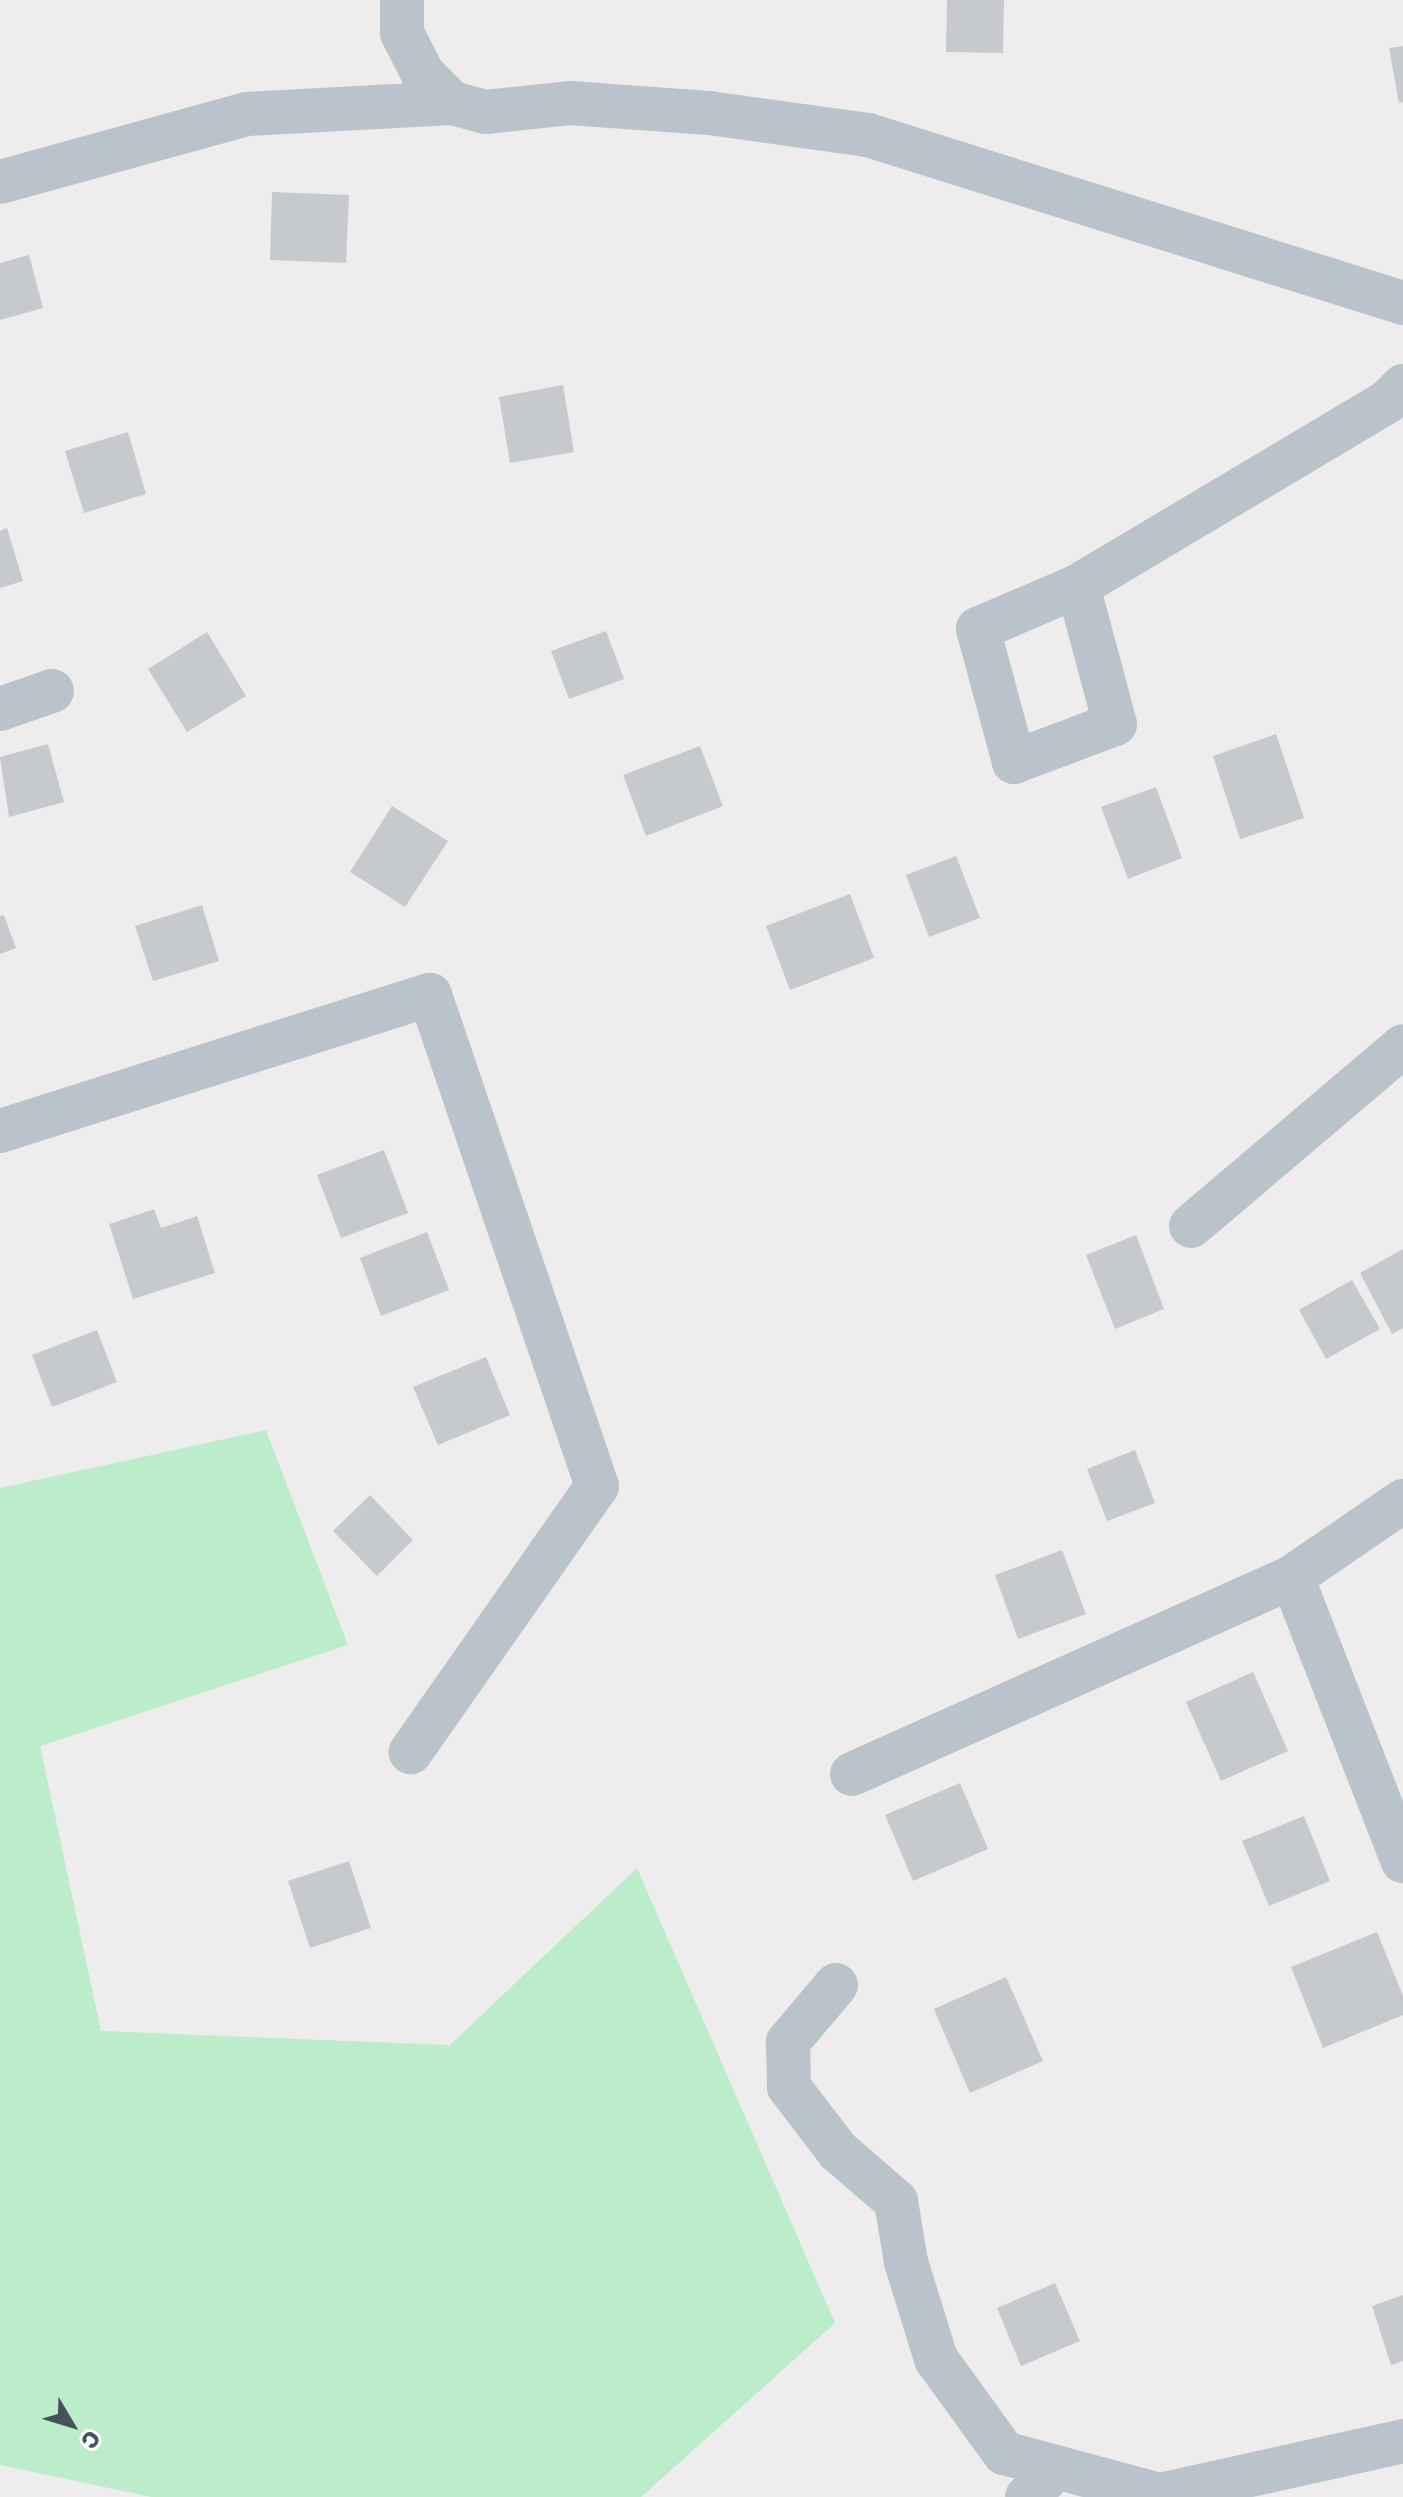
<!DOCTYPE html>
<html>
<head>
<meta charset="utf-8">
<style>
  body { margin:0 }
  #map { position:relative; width:1403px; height:2497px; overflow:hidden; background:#efeced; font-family:"Golos Text",sans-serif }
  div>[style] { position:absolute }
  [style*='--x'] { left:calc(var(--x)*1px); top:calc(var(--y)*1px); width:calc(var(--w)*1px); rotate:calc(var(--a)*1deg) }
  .green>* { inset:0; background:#bbedca }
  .building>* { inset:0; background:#c6cacf }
  .minor>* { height:44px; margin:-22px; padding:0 22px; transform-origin:22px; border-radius:22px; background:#b8c3ca }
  span { translate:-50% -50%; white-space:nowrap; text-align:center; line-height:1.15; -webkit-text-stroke:7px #fff; paint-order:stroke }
  .north { position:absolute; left:32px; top:2385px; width:80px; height:80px; -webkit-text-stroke:6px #fff; paint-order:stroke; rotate:128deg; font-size:22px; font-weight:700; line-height:32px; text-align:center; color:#45525a }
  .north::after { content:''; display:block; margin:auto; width:28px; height:36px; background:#45525a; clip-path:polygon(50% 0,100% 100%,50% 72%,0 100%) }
</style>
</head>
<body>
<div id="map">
  <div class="green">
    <i style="clip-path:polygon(266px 1430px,348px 1645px,40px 1746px,101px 2031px,450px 2045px,637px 1868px,835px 2323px,641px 2497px,152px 2497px,0 2465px,0 1488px)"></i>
  </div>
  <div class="building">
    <i style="clip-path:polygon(947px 0,1004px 0,1003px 53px,946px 52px)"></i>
    <i style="clip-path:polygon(1403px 46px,1403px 102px,1399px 103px,1389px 48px)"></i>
    <i style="clip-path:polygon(272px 192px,349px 195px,346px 263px,270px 260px)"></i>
    <i style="clip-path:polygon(29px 255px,43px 308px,0 320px,0 263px)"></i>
    <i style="clip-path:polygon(563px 385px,574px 452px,510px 463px,499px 397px)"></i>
    <i style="clip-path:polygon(128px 432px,146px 494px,84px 513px,65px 451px)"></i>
    <i style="clip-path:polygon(7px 528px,23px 581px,0 588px,0 531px)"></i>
    <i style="clip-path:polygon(606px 631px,624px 679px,569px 699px,551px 651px)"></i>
    <i style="clip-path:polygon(207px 632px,246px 696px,187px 732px,148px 669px)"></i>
    <i style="clip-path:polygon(1276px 734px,1304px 818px,1240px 839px,1213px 756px)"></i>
    <i style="clip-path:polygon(48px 744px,64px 802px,9px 817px,0 757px)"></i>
    <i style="clip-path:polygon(700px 746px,723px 806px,646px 836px,623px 775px)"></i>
    <i style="clip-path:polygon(1156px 787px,1182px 858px,1128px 879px,1101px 807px)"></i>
    <i style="clip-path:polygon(392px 806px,448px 841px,405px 907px,350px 872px)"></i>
    <i style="clip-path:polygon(956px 856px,980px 918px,929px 937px,906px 875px)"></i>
    <i style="clip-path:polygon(850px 894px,874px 958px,790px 990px,766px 926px)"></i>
    <i style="clip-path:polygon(202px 905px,219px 961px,153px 981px,135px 926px)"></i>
    <i style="clip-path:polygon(4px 915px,16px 948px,0 954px,0 916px)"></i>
    <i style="clip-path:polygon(384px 1150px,408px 1213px,341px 1238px,317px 1175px)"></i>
    <i style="clip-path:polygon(154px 1209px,161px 1228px,197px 1216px,215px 1273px,133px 1299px,109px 1224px)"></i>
    <i style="clip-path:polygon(427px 1232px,449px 1290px,381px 1316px,360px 1258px)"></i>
    <i style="clip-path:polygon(1136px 1235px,1164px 1309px,1115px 1329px,1086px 1255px)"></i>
    <i style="clip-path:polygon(1403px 1249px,1403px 1328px,1392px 1334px,1360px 1273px)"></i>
    <i style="clip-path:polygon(1352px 1280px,1380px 1329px,1326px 1359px,1299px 1310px)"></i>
    <i style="clip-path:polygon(97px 1330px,117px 1382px,52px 1407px,32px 1355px)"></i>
    <i style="clip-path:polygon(486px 1357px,510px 1415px,438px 1445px,413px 1387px)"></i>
    <i style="clip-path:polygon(1135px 1450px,1155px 1503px,1107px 1521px,1087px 1469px)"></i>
    <i style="clip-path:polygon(370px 1495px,413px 1540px,377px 1576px,333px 1531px)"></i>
    <i style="clip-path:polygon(1062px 1550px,1086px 1614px,1018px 1639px,995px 1575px)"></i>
    <i style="clip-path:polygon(1253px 1672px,1288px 1751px,1221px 1781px,1186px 1702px)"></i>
    <i style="clip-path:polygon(960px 1783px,988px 1849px,913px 1881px,885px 1815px)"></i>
    <i style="clip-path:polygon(1304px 1816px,1330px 1881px,1269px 1906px,1242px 1841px)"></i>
    <i style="clip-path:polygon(349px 1861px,371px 1928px,310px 1948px,288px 1881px)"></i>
    <i style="clip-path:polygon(1377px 1932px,1403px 1996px,1403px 2015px,1323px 2048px,1291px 1967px)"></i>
    <i style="clip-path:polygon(1006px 1977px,1043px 2061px,970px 2093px,934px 2009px)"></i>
    <i style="clip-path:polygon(1055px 2283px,1080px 2341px,1021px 2366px,997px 2308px)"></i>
    <i style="clip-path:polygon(1403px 2295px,1403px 2361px,1391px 2365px,1372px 2306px)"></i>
  </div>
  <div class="minor">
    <i style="--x:402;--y:0;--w:33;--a:90"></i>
    <i style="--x:402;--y:33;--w:46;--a:62.9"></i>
    <i style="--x:423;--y:74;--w:41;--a:45"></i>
    <i style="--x:452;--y:103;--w:35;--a:15"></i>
    <i style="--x:486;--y:112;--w:84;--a:-6.1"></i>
    <i style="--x:570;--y:103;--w:139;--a:4.1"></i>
    <i style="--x:709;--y:113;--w:161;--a:7.9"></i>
    <i style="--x:868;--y:135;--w:561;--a:17.43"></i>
    <i style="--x:0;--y:182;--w:256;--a:-15.4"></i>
    <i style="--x:247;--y:114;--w:205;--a:-3.1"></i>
    <i style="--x:1078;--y:586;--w:143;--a:75"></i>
    <i style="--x:1115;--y:724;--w:108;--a:159.4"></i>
    <i style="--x:1014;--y:762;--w:138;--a:-105.1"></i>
    <i style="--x:978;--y:629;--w:109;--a:-23.3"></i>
    <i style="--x:1078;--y:586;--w:360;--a:-30.8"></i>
    <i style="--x:1387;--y:402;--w:23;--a:-45"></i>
    <i style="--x:0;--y:709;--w:55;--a:-19.1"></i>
    <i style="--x:0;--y:1131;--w:451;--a:-17.6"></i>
    <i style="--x:430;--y:995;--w:519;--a:71.22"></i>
    <i style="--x:597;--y:1486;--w:325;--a:125"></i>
    <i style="--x:1191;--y:1226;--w:278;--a:-40.3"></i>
    <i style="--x:1292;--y:1577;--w:135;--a:-34.4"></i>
    <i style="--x:852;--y:1774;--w:482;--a:-24.1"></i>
    <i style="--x:1292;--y:1577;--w:305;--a:68.7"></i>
    <i style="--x:836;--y:1985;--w:75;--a:130.1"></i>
    <i style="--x:788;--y:2042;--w:45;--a:88.7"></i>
    <i style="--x:789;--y:2087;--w:81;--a:52.6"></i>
    <i style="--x:838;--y:2151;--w:77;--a:40.8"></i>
    <i style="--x:896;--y:2201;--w:62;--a:80.7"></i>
    <i style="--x:906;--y:2262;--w:102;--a:72.8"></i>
    <i style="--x:936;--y:2359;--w:116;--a:54.1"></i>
    <i style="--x:1004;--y:2453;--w:162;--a:15.1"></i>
    <i style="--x:1160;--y:2495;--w:249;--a:-12.5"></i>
    <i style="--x:1027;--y:2497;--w:42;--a:-45"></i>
  </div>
  <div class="north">С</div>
</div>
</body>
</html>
